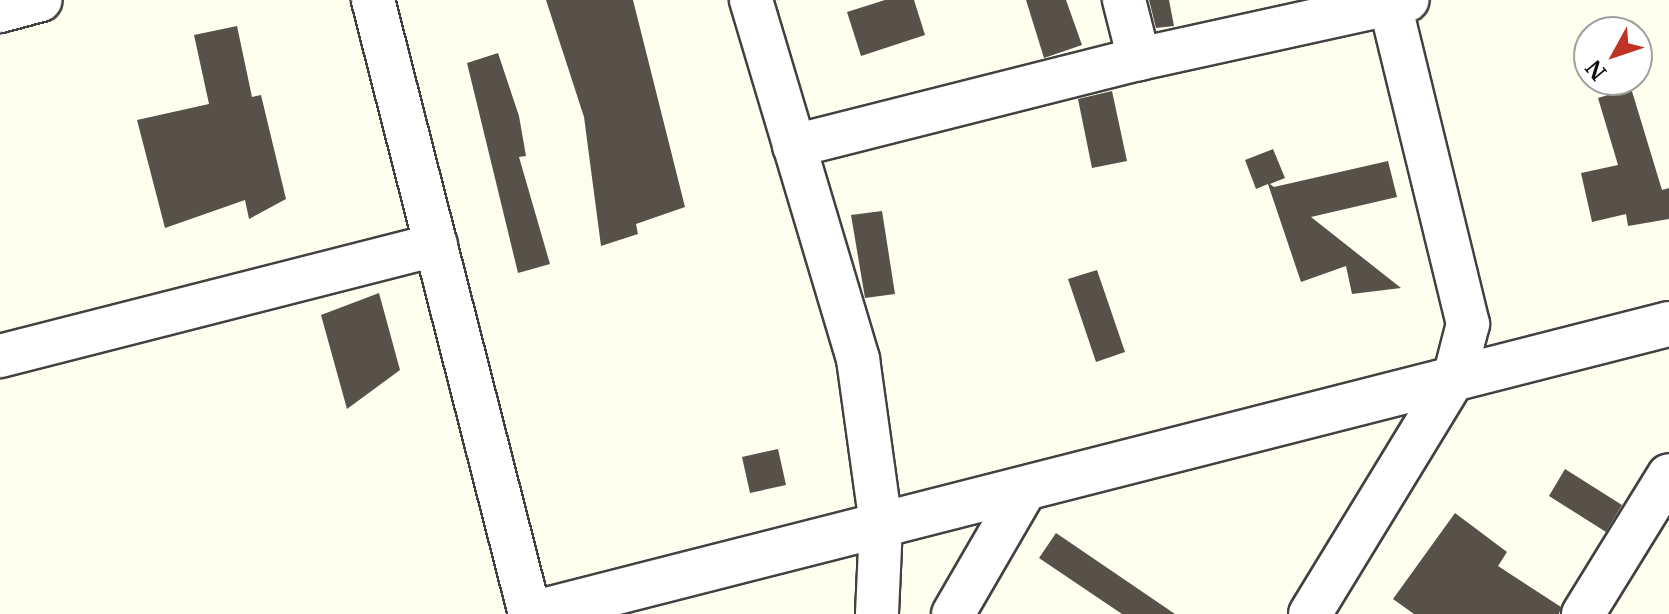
<!DOCTYPE html>
<html>
<head>
<meta charset="utf-8">
<style>
  body { margin:0 }
  #map { position:relative; width:1669px; height:614px; overflow:hidden; background:#fffeef; font-family:Merriweather,serif }
  div>[style] { position:absolute }
  [style*='--x'] { left:calc(var(--x)*1px); top:calc(var(--y)*1px); width:calc(var(--w)*1px); rotate:calc(var(--a)*1deg) }
  .building>* { inset:0; background:#57514a }
  .roads { filter:drop-shadow(2px 0 #414141) drop-shadow(-2px 0 #414141) drop-shadow(0 2px #414141) drop-shadow(0 -2px #414141) }
  .minor>* { height:42px; margin:-21px; padding:0 21px; transform-origin:21px; border-radius:21px; background:#fff }
  .tertiary>* { height:44px; margin:-22px; padding:0 22px; transform-origin:22px; border-radius:22px; background:#fff }
  span { translate:-50% -50%; white-space:nowrap; text-align:center; line-height:1.15; -webkit-text-stroke:8px #fff; paint-order:stroke }
  .north { position:absolute; left:1573px; top:16px; width:80px; height:80px; box-sizing:border-box; background:#fff; border:2px solid #9f9f9f; border-radius:50%; rotate:230deg; font-size:22px; font-weight:700; line-height:32px; text-align:center; color:#0e0e0e }
  .north::after { content:''; display:block; margin:auto; width:28px; height:36px; background:#c03324; clip-path:polygon(50% 0,100% 100%,50% 72%,0 100%) }
</style>
</head>
<body>
<div id="map">
  <div class="building">
    <i style="clip-path:polygon(546px 0,633px 0,685px 207px,636px 224px,638px 234px,601px 246px,584px 117px)"></i>
    <i style="clip-path:polygon(885px 0,914px 0,925px 35px,861px 56px,847px 12px)"></i>
    <i style="clip-path:polygon(1026px 0,1066px 0,1082px 45px,1044px 58px)"></i>
    <i style="clip-path:polygon(1149px 0,1169px 0,1174px 26px,1156px 28px)"></i>
    <i style="clip-path:polygon(237px 26px,252px 97px,261px 95px,286px 199px,249px 219px,245px 200px,165px 228px,137px 120px,209px 104px,194px 35px)"></i>
    <i style="clip-path:polygon(498px 53px,519px 116px,526px 156px,519px 157px,550px 264px,518px 273px,467px 63px)"></i>
    <i style="clip-path:polygon(1631px 88px,1662px 190px,1669px 188px,1669px 219px,1628px 226px,1626px 214px,1592px 222px,1581px 173px,1618px 165px,1598px 98px)"></i>
    <i style="clip-path:polygon(1112px 91px,1127px 161px,1092px 168px,1078px 99px)"></i>
    <i style="clip-path:polygon(1273px 149px,1285px 178px,1270px 184px,1274px 187px,1388px 161px,1397px 197px,1311px 217px,1401px 288px,1352px 294px,1346px 266px,1301px 282px,1268px 184px,1256px 189px,1245px 160px)"></i>
    <i style="clip-path:polygon(882px 211px,895px 294px,865px 298px,851px 215px)"></i>
    <i style="clip-path:polygon(1097px 270px,1125px 352px,1096px 362px,1068px 279px)"></i>
    <i style="clip-path:polygon(379px 293px,400px 370px,347px 409px,321px 315px)"></i>
    <i style="clip-path:polygon(778px 449px,786px 485px,750px 493px,742px 457px)"></i>
    <i style="clip-path:polygon(1565px 469px,1622px 505px,1606px 532px,1549px 496px)"></i>
    <i style="clip-path:polygon(1455px 513px,1507px 552px,1498px 566px,1561px 607px,1559px 614px,1414px 614px,1393px 599px)"></i>
    <i style="clip-path:polygon(1056px 533px,1175px 614px,1122px 614px,1039px 558px)"></i>
  </div>
  <div class="roads">
    <div class="minor">
      <i style="--x:373;--y:0;--w:634;--a:75.66"></i>
      <i style="--x:751;--y:0;--w:375;--a:73.4"></i>
      <i style="--x:858;--y:359;--w:168;--a:82.1"></i>
      <i style="--x:881;--y:525;--w:89;--a:92.6"></i>
      <i style="--x:1124;--y:0;--w:61;--a:75.7"></i>
      <i style="--x:0;--y:11;--w:42;--a:-15"></i>
      <i style="--x:794;--y:146;--w:356;--a:-14.2"></i>
      <i style="--x:1139;--y:59;--w:275;--a:-12.4"></i>
      <i style="--x:0;--y:356;--w:450;--a:-14.3"></i>
      <i style="--x:953;--y:614;--w:146;--a:-59.9"></i>
      <i style="--x:1310;--y:614;--w:276;--a:-58.6"></i>
      <i style="--x:1454;--y:378;--w:56;--a:-75.5"></i>
      <i style="--x:1468;--y:324;--w:325;--a:-103.7"></i>
      <i style="--x:1583;--y:614;--w:163;--a:-58.3"></i>
    </div>
    <div class="tertiary">
      <i style="--x:531;--y:614;--w:1174;--a:-14.3"></i>
    </div>
  </div>
  <div class="north">N</div>
</div>
</body>
</html>
